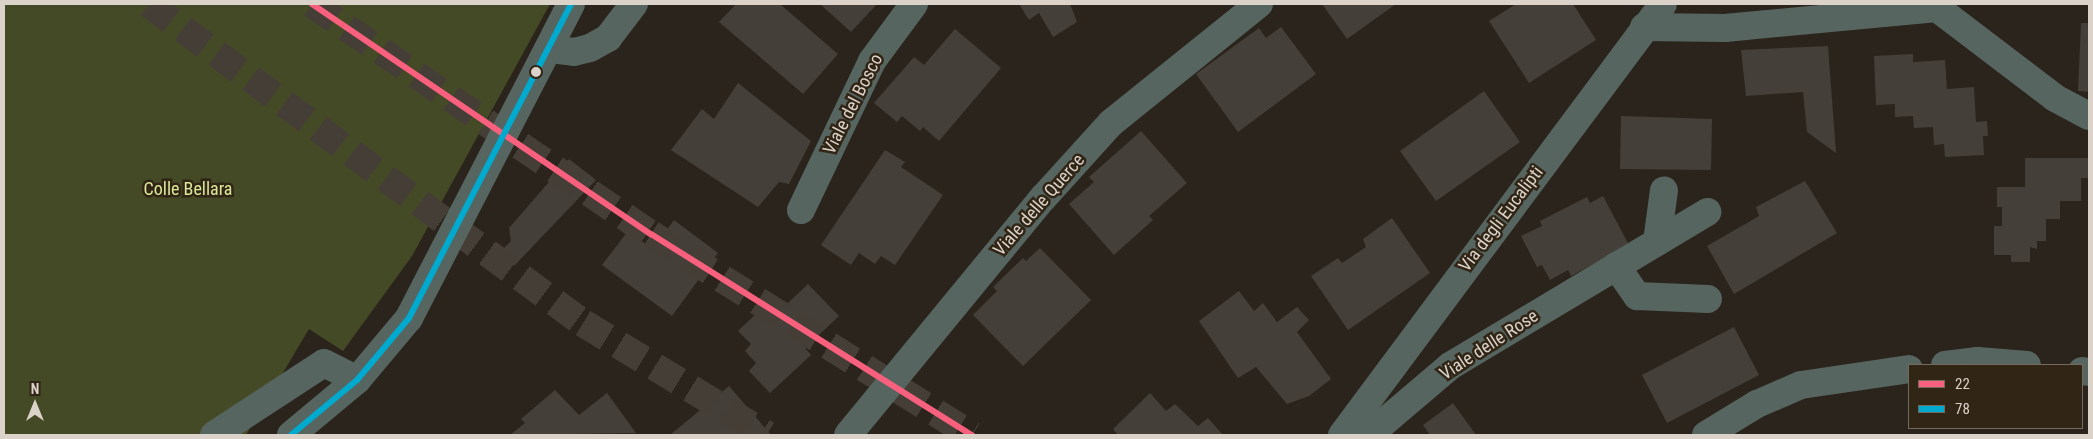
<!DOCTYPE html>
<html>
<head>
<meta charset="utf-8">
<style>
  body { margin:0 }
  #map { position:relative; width:2093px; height:439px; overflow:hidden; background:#2b241c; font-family:"Roboto Condensed",sans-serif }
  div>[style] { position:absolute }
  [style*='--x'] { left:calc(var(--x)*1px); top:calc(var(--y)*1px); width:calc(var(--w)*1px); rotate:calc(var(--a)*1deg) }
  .green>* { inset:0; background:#454a26 }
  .building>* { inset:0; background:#453f39 }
  .trunk-tunnel>* { height:28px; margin-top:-14px; transform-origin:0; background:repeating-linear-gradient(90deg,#453e36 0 28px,transparent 0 42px) }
  .minor>* { height:28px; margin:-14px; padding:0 14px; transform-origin:14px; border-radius:14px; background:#576560 }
  .tertiary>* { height:28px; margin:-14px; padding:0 14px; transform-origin:14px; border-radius:14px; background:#576560 }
  .bus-1>* { height:6px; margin:-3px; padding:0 3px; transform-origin:3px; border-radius:3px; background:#f8607d }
  .bus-2>* { height:6px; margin:-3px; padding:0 3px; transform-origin:3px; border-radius:3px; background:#00a9ce }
  .dots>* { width:14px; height:14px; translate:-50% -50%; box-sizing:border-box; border:2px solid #312516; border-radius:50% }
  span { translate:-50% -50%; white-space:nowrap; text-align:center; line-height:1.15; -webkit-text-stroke:5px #312516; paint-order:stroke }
  .street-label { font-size:18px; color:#dbd2c9 }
  .park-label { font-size:18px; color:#d9e797 }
  .frame { position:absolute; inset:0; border:5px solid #dbd2c9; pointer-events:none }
  .legend { position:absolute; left:1908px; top:364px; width:175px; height:65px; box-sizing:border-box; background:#312516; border:1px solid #756a5e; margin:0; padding:6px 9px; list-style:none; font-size:15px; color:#dbd2c9 }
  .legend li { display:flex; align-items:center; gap:10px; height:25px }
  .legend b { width:25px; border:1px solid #756a5e }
  .north { position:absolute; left:10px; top:379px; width:50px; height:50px; -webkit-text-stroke:4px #312516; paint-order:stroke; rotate:0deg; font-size:14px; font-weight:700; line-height:20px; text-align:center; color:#dbd2c9 }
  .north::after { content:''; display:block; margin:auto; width:18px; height:22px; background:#dbd2c9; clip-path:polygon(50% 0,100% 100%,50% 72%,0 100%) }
</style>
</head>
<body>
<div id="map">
  <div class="green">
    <i style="clip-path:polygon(4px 4px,550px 4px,412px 256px,343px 351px,309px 329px,246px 435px,4px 435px)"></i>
  </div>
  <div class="building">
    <i style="clip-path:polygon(736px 4px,780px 4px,838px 54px,803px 94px,719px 22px)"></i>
    <i style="clip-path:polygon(820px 4px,877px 4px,851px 32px)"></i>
    <i style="clip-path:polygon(1019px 4px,1070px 4px,1077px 22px,1053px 37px,1039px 13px,1029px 20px)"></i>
    <i style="clip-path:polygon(1322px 4px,1396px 4px,1347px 39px)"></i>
    <i style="clip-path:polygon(1516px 4px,1573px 4px,1596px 40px,1529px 83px,1489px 21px)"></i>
    <i style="clip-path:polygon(2081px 23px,2089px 23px,2089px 92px,2078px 91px)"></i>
    <i style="clip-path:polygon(1281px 27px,1316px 74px,1238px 132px,1196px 74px,1259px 28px,1266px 38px)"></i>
    <i style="clip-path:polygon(955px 29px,1001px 68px,939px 141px,923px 127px,920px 131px,902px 116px,897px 122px,874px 103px,914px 57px,924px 65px)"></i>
    <i style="clip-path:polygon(1828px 46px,1836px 153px,1807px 132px,1803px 92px,1746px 96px,1741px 50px)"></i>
    <i style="clip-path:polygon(1913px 54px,1913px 62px,1945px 60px,1947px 89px,1974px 87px,1976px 122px,1987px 121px,1988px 136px,1983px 136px,1984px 155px,1945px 157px,1944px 144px,1934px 145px,1933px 127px,1914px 128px,1913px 116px,1895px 117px,1895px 104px,1876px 105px,1874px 56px)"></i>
    <i style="clip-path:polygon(738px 83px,811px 141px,789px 184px,779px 182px,758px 207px,671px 150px,702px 109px,714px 119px)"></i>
    <i style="clip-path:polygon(1484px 91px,1520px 142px,1436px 201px,1400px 151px)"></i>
    <i style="clip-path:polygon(1621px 116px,1712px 119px,1711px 170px,1620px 169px)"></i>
    <i style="clip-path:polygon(1141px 131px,1187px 183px,1149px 216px,1153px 220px,1114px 255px,1069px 204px,1094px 182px,1089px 177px)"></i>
    <i style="clip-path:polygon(885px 150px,905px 162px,901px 167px,943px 195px,895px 265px,881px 256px,875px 264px,859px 253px,851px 265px,821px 245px)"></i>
    <i style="clip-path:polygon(2025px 158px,2088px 158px,2088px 178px,2081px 178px,2081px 201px,2060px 201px,2060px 219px,2046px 219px,2046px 241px,2037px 241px,2037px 249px,2030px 247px,2030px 262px,2011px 262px,2011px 255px,1994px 255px,1994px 226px,2002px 226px,2002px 207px,1997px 207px,1997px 187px,2025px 187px)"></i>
    <i style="clip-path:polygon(569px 159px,596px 180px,514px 266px,501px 251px,511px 241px,509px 228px)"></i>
    <i style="clip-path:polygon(1805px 181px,1837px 233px,1734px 294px,1707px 246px,1759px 216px,1756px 207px)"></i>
    <i style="clip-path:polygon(1603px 196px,1629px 245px,1571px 276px,1568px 270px,1550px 280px,1542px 265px,1537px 267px,1521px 236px,1542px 226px,1540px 221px,1587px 197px,1590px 203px)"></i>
    <i style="clip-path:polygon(1392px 218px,1430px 273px,1348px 330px,1311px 276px,1338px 258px,1342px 263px,1366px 247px,1363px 239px)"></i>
    <i style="clip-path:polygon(674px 220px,718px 253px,672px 316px,602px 265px,628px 231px,653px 249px)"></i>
    <i style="clip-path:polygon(1040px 248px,1091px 300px,1023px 366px,973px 315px,997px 291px,993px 287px,1023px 258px,1026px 261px)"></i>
    <i style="clip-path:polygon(808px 284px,839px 316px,805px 348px,811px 355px,770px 393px,749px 371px,756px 363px,745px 351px,751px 344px,738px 331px,759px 311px,769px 321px)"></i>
    <i style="clip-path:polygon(1239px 291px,1254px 311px,1263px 303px,1277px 322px,1297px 307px,1309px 320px,1297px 332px,1331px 379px,1309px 396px,1287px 404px,1256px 367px,1238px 378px,1199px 321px)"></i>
    <i style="clip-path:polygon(1734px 327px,1759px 375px,1667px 423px,1642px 375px)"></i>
    <i style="clip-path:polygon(729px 386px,771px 435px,670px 435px)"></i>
    <i style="clip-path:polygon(555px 390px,579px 415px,607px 393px,636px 433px,510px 435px,525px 423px,521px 419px)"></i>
    <i style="clip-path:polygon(1150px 393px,1166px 411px,1175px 404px,1198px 426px,1208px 418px,1223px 435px,1118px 435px,1113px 429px)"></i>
    <i style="clip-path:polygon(1453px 403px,1476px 435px,1430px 435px,1423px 425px)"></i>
  </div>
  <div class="trunk-tunnel">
    <i style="--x:149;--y:4;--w:539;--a:36.32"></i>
    <i style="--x:583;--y:323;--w:215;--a:31.3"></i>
    <i style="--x:312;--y:4;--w:410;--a:34.2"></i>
    <i style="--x:651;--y:234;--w:379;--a:32.1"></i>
  </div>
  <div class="minor">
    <i style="--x:1644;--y:27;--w:81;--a:0.7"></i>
    <i style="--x:1725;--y:28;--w:213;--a:-5.4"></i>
    <i style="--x:1937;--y:8;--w:148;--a:37.3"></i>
    <i style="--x:2055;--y:98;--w:38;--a:28"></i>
    <i style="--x:801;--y:210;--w:165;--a:-64.5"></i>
    <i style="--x:872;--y:61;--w:71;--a:-53.6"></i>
    <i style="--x:1657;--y:242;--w:52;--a:-82.3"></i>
    <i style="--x:1616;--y:266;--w:37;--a:55"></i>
    <i style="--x:1637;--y:296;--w:71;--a:2.4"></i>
    <i style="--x:1945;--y:365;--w:33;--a:-7"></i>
    <i style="--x:1978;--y:361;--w:49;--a:4.7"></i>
    <i style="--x:2082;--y:371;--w:7;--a:8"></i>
    <i style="--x:214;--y:435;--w:131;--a:-33.2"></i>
    <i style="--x:324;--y:363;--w:37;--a:27"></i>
    <i style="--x:848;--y:435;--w:307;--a:-50.6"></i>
    <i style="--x:1043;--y:198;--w:101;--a:-47.8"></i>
    <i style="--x:1111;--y:123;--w:190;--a:-38.8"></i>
    <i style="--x:1369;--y:435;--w:106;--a:-40.4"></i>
    <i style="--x:1450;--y:366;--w:300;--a:-30.9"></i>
    <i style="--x:1706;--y:435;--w:60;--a:-31.3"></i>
    <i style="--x:1757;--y:404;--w:48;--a:-23.4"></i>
    <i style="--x:1801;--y:385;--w:109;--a:-8.4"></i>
  </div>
  <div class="tertiary">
    <i style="--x:550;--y:49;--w:24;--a:7"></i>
    <i style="--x:574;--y:52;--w:16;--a:-14"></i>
    <i style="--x:590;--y:48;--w:21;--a:-29"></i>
    <i style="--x:608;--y:38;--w:43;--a:-52.6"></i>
    <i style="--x:291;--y:435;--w:86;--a:-39.8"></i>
    <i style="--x:357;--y:380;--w:81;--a:-50"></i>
    <i style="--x:409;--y:318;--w:353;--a:-62.7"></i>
    <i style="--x:1342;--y:435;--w:537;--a:-53.32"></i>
  </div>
  <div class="bus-1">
    <i style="--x:312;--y:4;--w:410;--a:34.2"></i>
    <i style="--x:651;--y:234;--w:379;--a:32.1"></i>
  </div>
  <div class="bus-2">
    <i style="--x:291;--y:435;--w:86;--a:-39.8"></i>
    <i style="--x:357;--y:380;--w:81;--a:-50"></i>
    <i style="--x:409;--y:318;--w:353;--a:-62.7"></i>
  </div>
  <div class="dots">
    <i style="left:536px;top:72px;background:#dbd2c9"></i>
  </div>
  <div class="street-label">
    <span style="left:853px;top:104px;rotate:-63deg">Viale del Bosco</span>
    <span style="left:1039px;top:205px;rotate:-49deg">Viale delle Querce</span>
    <span style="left:1501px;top:219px;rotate:-53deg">Via degli Eucalipti</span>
    <span style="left:1489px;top:345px;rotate:-33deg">Viale delle Rose</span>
  </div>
  <div class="park-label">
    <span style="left:188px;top:189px">Colle Bellara</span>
  </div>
  <div class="frame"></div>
  <ul class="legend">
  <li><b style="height:6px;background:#f8607d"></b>22</li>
  <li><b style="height:6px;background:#00a9ce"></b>78</li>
  </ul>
  <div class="north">N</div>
</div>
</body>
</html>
